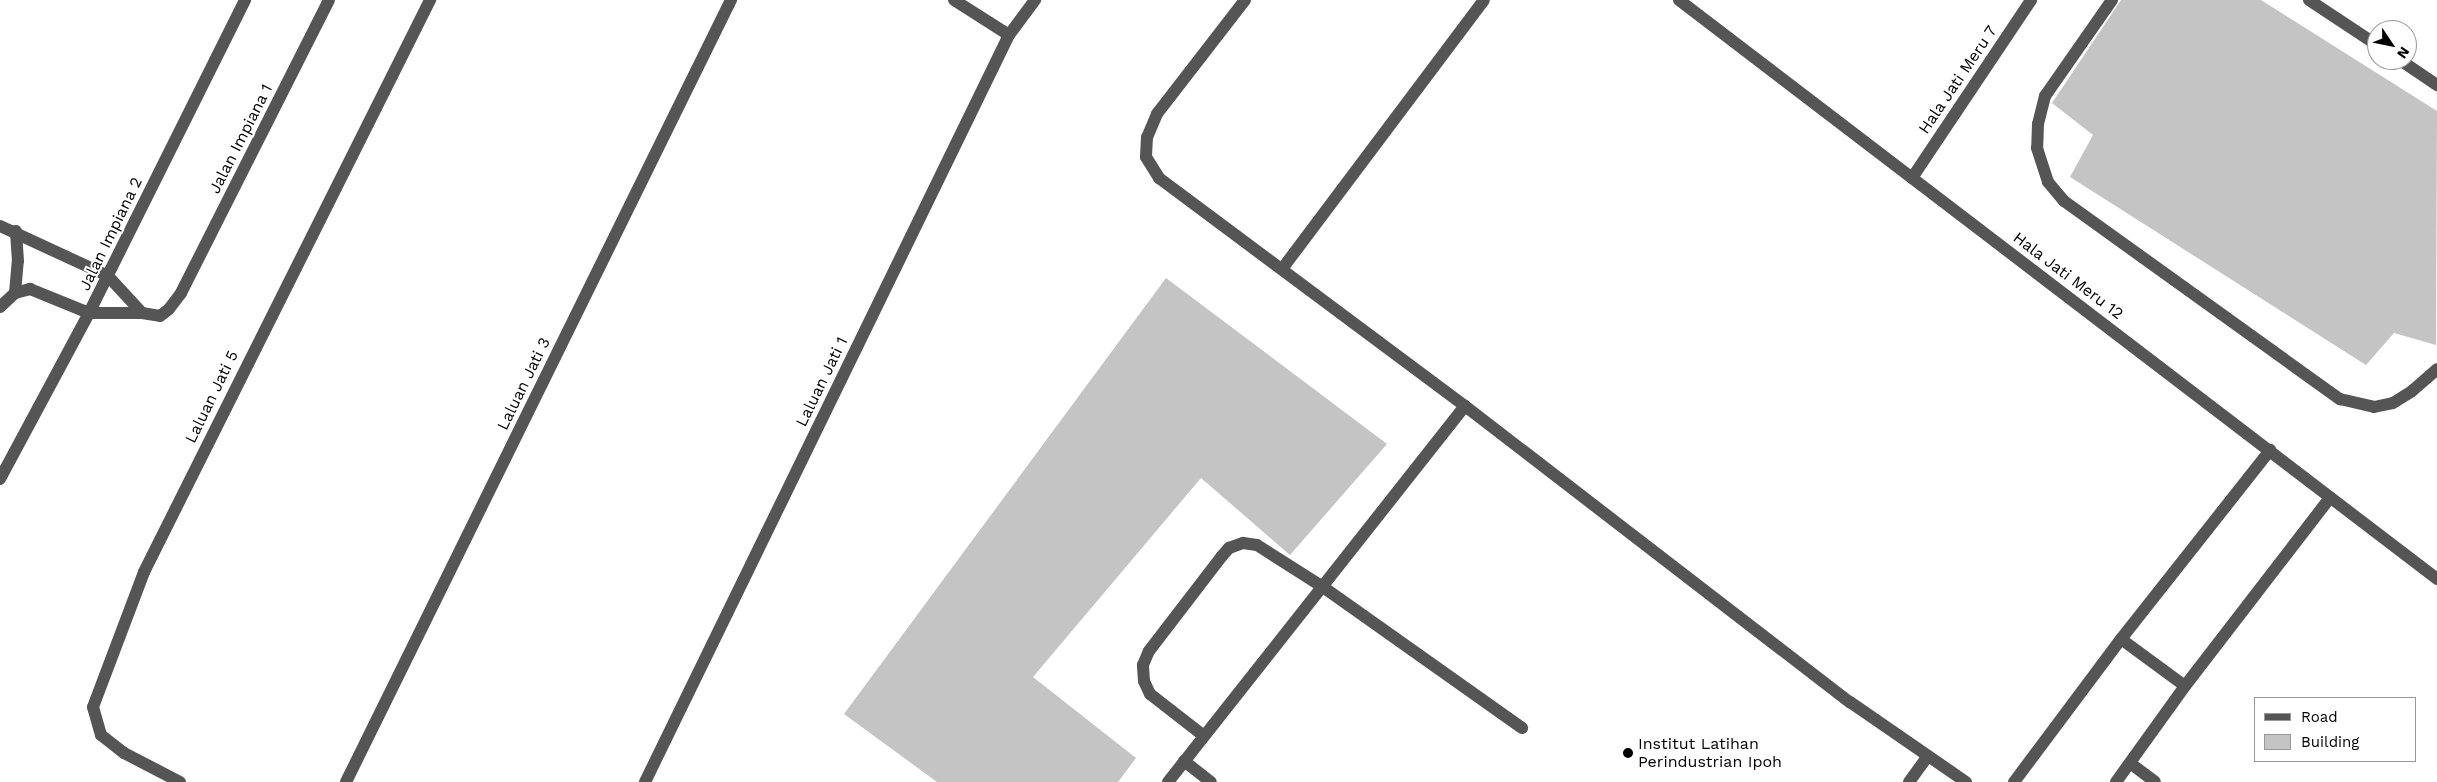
<!DOCTYPE html>
<html>
<head>
<meta charset="utf-8">
<style>
  body { margin:0 }
  #map { position:relative; width:2437px; height:782px; overflow:hidden; background:#fff; font-family:"Work Sans",sans-serif }
  div>[style] { position:absolute }
  [style*='--x'] { left:calc(var(--x)*1px); top:calc(var(--y)*1px); width:calc(var(--w)*1px); rotate:calc(var(--a)*1deg) }
  .building>* { inset:0; background:#c4c4c4 }
  .minor>* { height:12px; margin:-6px; padding:0 6px; transform-origin:6px; border-radius:6px; background:#555 }
  .dots>* { width:14px; height:14px; translate:-50% -50%; box-sizing:border-box; border:2px solid #fff; border-radius:50% }
  span { translate:-50% -50%; white-space:nowrap; text-align:center; line-height:1.15; -webkit-text-stroke:4px #fff; paint-order:stroke }
  .street-label { font-size:16px; color:#000 }
  .poi-label { font-size:16px; color:#000 }
  .left { translate:0 -50%; text-align:left }
  .legend { position:absolute; left:2254px; top:697px; width:162px; height:65px; box-sizing:border-box; background:#fff; border:1px solid #999; margin:0; padding:6px 9px; list-style:none; font-size:15px; color:#000 }
  .legend li { display:flex; align-items:center; gap:10px; height:25px }
  .legend b { width:25px; border:1px solid #999 }
  .north { position:absolute; left:2367px; top:20px; width:50px; height:50px; box-sizing:border-box; background:#fff; border:1px solid #999; border-radius:50%; rotate:124deg; font-size:14px; font-weight:700; line-height:20px; text-align:center; color:#000 }
  .north::after { content:''; display:block; margin:auto; width:18px; height:22px; background:#000; clip-path:polygon(50% 0,100% 100%,50% 72%,0 100%) }
</style>
</head>
<body>
<div id="map">
  <div class="building">
    <i style="clip-path:polygon(2121px 0,2261px 0,2437px 111px,2436px 345px,2394px 333px,2366px 365px,2070px 177px,2093px 135px,2052px 103px)"></i>
    <i style="clip-path:polygon(1166px 278px,1387px 444px,1290px 555px,1201px 478px,1033px 677px,1136px 758px,1118px 782px,937px 782px,844px 714px)"></i>
  </div>
  <div class="minor">
    <i style="--x:954;--y:0;--w:65;--a:32.5"></i>
    <i style="--x:1245;--y:0;--w:144;--a:127.7"></i>
    <i style="--x:1157;--y:114;--w:25;--a:113"></i>
    <i style="--x:1147;--y:137;--w:20;--a:93"></i>
    <i style="--x:1146;--y:157;--w:25;--a:58"></i>
    <i style="--x:1159;--y:178;--w:382;--a:36.7"></i>
    <i style="--x:1465;--y:406;--w:486;--a:37.6"></i>
    <i style="--x:1850;--y:702;--w:141;--a:34.6"></i>
    <i style="--x:1679;--y:0;--w:954;--a:37.37"></i>
    <i style="--x:2112;--y:0;--w:117;--a:124.9"></i>
    <i style="--x:2045;--y:96;--w:29;--a:104"></i>
    <i style="--x:2038;--y:124;--w:24;--a:92"></i>
    <i style="--x:2037;--y:148;--w:36;--a:72"></i>
    <i style="--x:2048;--y:182;--w:25;--a:50"></i>
    <i style="--x:2064;--y:201;--w:340;--a:35.7"></i>
    <i style="--x:2340;--y:399;--w:35;--a:13"></i>
    <i style="--x:2374;--y:407;--w:19;--a:-12"></i>
    <i style="--x:2393;--y:403;--w:22;--a:-32"></i>
    <i style="--x:2412;--y:391;--w:33;--a:-41"></i>
    <i style="--x:2309;--y:0;--w:82;--a:33.5"></i>
    <i style="--x:2400;--y:60;--w:45;--a:34"></i>
    <i style="--x:1912;--y:178;--w:214;--a:-56.2"></i>
    <i style="--x:0;--y:226;--w:119;--a:24.8"></i>
    <i style="--x:108;--y:276;--w:50;--a:47.4"></i>
    <i style="--x:1282;--y:269;--w:336;--a:-53.1"></i>
    <i style="--x:15;--y:293;--w:32;--a:-85"></i>
    <i style="--x:18;--y:261;--w:30;--a:-94"></i>
    <i style="--x:0;--y:307;--w:21;--a:-43"></i>
    <i style="--x:15;--y:293;--w:16;--a:-15"></i>
    <i style="--x:30;--y:289;--w:64;--a:22.1"></i>
    <i style="--x:89;--y:313;--w:53;--a:0"></i>
    <i style="--x:142;--y:313;--w:18;--a:9"></i>
    <i style="--x:160;--y:316;--w:11;--a:-38"></i>
    <i style="--x:169;--y:309;--w:20;--a:-53"></i>
    <i style="--x:181;--y:293;--w:328;--a:-63.2"></i>
    <i style="--x:0;--y:479;--w:188;--a:-61.8"></i>
    <i style="--x:89;--y:313;--w:350;--a:-63.5"></i>
    <i style="--x:2121;--y:639;--w:79;--a:36.3"></i>
    <i style="--x:1204;--y:736;--w:68;--a:-142.1"></i>
    <i style="--x:1150;--y:694;--w:14;--a:-115"></i>
    <i style="--x:1144;--y:681;--w:16;--a:-94"></i>
    <i style="--x:1143;--y:665;--w:15;--a:-67"></i>
    <i style="--x:1149;--y:651;--w:120;--a:-52.5"></i>
    <i style="--x:1222;--y:556;--w:11;--a:-49"></i>
    <i style="--x:1229;--y:548;--w:15;--a:-20"></i>
    <i style="--x:1243;--y:543;--w:14;--a:8"></i>
    <i style="--x:1257;--y:545;--w:78;--a:32.5"></i>
    <i style="--x:1323;--y:587;--w:244;--a:35.3"></i>
    <i style="--x:1184;--y:761;--w:34;--a:38"></i>
    <i style="--x:2130;--y:763;--w:31;--a:37"></i>
    <i style="--x:180;--y:782;--w:63;--a:-152.6"></i>
    <i style="--x:124;--y:753;--w:29;--a:-142"></i>
    <i style="--x:101;--y:735;--w:29;--a:-106"></i>
    <i style="--x:93;--y:707;--w:144;--a:-69.3"></i>
    <i style="--x:144;--y:572;--w:640;--a:-63.43"></i>
    <i style="--x:346;--y:782;--w:872;--a:-63.79"></i>
    <i style="--x:645;--y:782;--w:831;--a:-64.02"></i>
    <i style="--x:1009;--y:35;--w:44;--a:-53.4"></i>
    <i style="--x:1168;--y:782;--w:479;--a:-51.7"></i>
    <i style="--x:1909;--y:782;--w:32;--a:-54"></i>
    <i style="--x:2014;--y:782;--w:179;--a:-53.2"></i>
    <i style="--x:2121;--y:639;--w:241;--a:-51.7"></i>
    <i style="--x:2116;--y:782;--w:118;--a:-54.3"></i>
    <i style="--x:2185;--y:686;--w:237;--a:-52.4"></i>
  </div>
  <div class="dots">
    <i style="left:1628px;top:753px;background:#000"></i>
  </div>
  <div class="street-label">
    <span style="left:1958px;top:80px;rotate:-56deg">Hala Jati Meru 7</span>
    <span style="left:241px;top:139px;rotate:-63deg">Jalan Impiana 1</span>
    <span style="left:111px;top:234px;rotate:-64deg">Jalan Impiana 2</span>
    <span style="left:2068px;top:276px;rotate:37deg">Hala Jati Meru 12</span>
    <span style="left:822px;top:382px;rotate:-64deg">Laluan Jati 1</span>
    <span style="left:524px;top:384px;rotate:-64deg">Laluan Jati 3</span>
    <span style="left:212px;top:397px;rotate:-64deg">Laluan Jati 5</span>
  </div>
  <div class="poi-label">
    <span class="left" style="left:1638px;top:753px">Institut Latihan<br>Perindustrian Ipoh</span>
  </div>
  <ul class="legend">
  <li><b style="height:6px;background:#555"></b>Road</li>
  <li><b style="height:14px;background:#c4c4c4"></b>Building</li>
  </ul>
  <div class="north">N</div>
</div>
</body>
</html>
